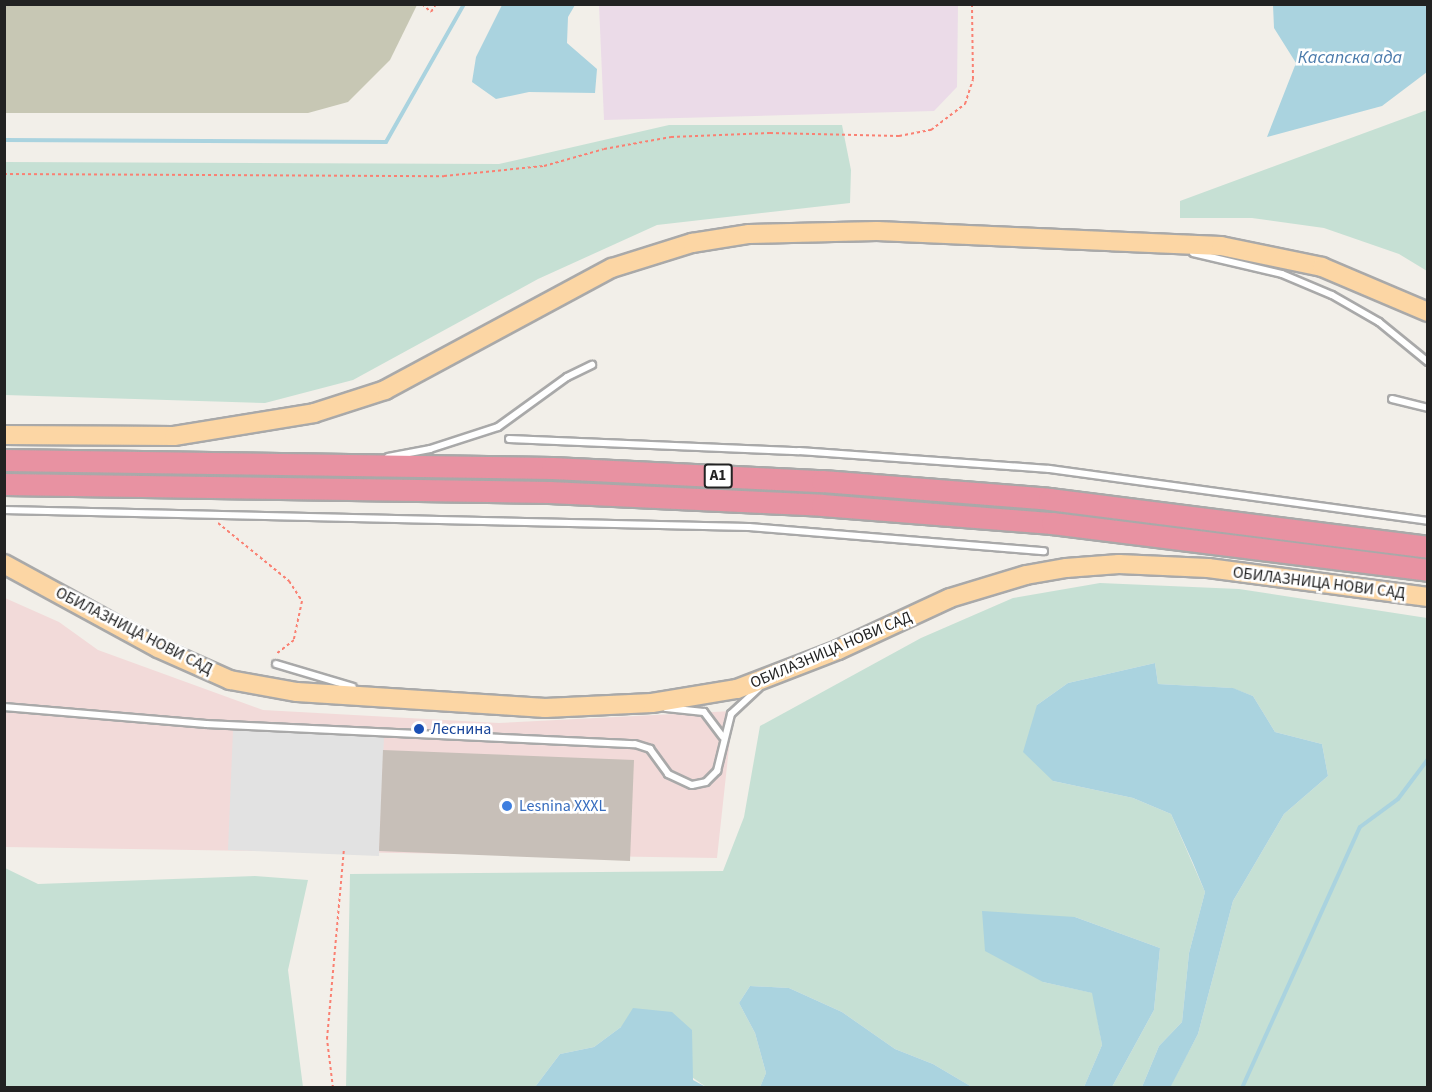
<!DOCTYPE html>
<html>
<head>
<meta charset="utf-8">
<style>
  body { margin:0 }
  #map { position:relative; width:1432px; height:1092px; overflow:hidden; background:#f2efe9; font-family:"Source Sans 3",sans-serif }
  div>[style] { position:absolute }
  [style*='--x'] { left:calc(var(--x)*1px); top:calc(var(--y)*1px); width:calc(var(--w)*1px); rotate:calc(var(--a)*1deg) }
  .commercial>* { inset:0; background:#f2dad9 }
  .industrial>* { inset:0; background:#ebdbe8 }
  .construction>* { inset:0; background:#c7c7b4 }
  .wetland>* { inset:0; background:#c6e0d4 }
  .parking>* { inset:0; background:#e2e2e2 }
  .water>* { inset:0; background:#aad3df }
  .stream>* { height:4px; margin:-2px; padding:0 2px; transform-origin:2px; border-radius:2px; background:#aad3df }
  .building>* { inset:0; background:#c7bfb8 }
  .path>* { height:2px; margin-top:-1px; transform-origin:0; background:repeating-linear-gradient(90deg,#fa8072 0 3px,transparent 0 6px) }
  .roads { filter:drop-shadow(2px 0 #a9a9a9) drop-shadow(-2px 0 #a9a9a9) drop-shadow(0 2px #a9a9a9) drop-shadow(0 -2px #a9a9a9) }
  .service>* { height:6px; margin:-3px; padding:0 3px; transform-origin:3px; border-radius:3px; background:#fff }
  .primary>* { height:18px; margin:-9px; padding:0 9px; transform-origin:9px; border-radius:9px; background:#fcd6a4 }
  .motorway>* { height:21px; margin:-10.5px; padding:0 10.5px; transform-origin:10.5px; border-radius:10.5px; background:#e892a2 }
  .dots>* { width:16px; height:16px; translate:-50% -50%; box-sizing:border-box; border:3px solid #fff; border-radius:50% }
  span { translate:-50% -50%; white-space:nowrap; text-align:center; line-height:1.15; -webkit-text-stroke:5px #fff; paint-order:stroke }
  .shield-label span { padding:2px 4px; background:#fff; border:2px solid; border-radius:4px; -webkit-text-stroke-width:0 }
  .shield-label { font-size:15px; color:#222; font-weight:700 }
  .street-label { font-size:16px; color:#222 }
  .transit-label { font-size:16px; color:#164399 }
  .left { translate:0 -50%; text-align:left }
  .shop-label { font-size:16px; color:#366cbe }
  .water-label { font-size:18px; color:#4a7aab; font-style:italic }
  .frame { position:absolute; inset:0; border:6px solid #222; pointer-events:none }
</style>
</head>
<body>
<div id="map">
  <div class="commercial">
    <i style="clip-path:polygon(5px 598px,59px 622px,98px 650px,263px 710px,499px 723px,733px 711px,717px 858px,5px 847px)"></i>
  </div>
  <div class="industrial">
    <i style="clip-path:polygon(599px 5px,958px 5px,957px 87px,934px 111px,604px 120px)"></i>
  </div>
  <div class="construction">
    <i style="clip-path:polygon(4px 5px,5px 4px,417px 5px,390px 60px,348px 102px,308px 113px,5px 113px)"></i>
  </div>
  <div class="wetland">
    <i style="clip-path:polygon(1427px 110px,1427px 271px,1399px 254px,1324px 228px,1252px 218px,1180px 218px,1180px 201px)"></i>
    <i style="clip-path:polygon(669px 125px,842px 125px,851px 170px,850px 203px,657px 225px,538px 279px,353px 380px,265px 403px,5px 395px,5px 162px,499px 164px)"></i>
    <i style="clip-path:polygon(1100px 583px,1239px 589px,1427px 618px,1427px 1087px,1170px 1087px,1198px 1034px,1233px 901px,1284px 814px,1328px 776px,1322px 744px,1275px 732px,1253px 696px,1232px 688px,1158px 684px,1155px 663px,1068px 683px,1037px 705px,1053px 781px,1133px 798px,1171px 814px,1205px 892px,1189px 953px,1182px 1022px,1159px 1046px,1142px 1087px,1112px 1087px,1154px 1010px,1160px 948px,1075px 917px,1043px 982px,1093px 993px,1102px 1045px,1084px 1087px,972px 1087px,933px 1064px,895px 1049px,842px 1012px,789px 988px,750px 986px,739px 1003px,755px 1033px,766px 1073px,760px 1087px,706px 1087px,621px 1027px,594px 1047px,560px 1054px,535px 1087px,346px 1088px,350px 874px,723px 871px,744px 817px,760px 726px,921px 638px,1013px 598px)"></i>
    <i style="clip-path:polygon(5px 868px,38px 884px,255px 876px,308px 880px,288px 970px,303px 1087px,5px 1087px)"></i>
  </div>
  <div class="parking">
    <i style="clip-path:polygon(233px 730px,384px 737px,379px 856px,228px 850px)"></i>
  </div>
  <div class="water">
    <i style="clip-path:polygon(502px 5px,575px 5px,568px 17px,567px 43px,597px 69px,595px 93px,529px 92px,496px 99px,472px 82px,476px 57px)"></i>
    <i style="clip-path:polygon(1273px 5px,1427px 5px,1427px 72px,1382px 106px,1267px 137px,1296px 63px,1274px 28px)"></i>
    <i style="clip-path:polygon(1155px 663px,1158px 684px,1233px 688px,1253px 696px,1275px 732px,1322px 744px,1328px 776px,1284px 814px,1233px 901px,1198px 1034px,1170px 1088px,1142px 1087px,1159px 1046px,1182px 1022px,1189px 953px,1205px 892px,1193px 863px,1171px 814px,1133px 798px,1053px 781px,1023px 752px,1037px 705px,1068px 683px)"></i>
    <i style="clip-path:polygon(982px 911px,1075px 917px,1160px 948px,1154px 1010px,1112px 1087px,1084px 1087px,1102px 1045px,1092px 993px,1043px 982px,985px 951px)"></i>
    <i style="clip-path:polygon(750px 986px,789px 988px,842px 1012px,895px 1049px,933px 1064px,972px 1087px,760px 1087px,766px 1073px,755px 1033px,739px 1003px)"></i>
    <i style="clip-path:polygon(633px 1008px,672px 1012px,692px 1030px,693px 1080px,706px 1087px,535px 1087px,560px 1054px,594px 1047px,621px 1027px)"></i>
  </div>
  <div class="stream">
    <i style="--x:4;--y:140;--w:382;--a:0.3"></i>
    <i style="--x:386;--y:142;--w:159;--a:-60.5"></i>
    <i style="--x:1242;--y:1088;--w:286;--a:-65.7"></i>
    <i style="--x:1360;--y:827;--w:47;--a:-36.4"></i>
    <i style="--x:1398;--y:799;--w:50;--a:-53.1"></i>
  </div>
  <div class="building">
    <i style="clip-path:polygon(383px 750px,634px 760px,630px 861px,379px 851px)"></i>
  </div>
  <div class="path">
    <i style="--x:422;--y:4;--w:12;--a:42"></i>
    <i style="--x:431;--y:12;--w:9;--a:-58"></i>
    <i style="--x:4;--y:174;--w:440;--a:0.3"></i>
    <i style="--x:444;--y:176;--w:100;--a:-5.7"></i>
    <i style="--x:544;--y:166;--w:62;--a:-15.8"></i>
    <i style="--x:604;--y:149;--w:68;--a:-10.2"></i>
    <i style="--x:671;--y:137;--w:99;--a:-2.3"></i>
    <i style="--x:770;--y:133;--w:129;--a:1.3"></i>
    <i style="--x:899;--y:136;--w:33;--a:-11"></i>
    <i style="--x:931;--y:130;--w:43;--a:-37.4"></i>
    <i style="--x:965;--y:104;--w:26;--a:-72"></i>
    <i style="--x:973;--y:79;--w:75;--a:-90.8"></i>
    <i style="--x:218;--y:523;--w:92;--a:39.2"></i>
    <i style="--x:289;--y:581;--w:24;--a:57"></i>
    <i style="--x:302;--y:601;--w:40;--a:102"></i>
    <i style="--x:294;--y:640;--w:23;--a:142"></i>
    <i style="--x:333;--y:1088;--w:49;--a:-97"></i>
    <i style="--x:327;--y:1039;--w:191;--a:-84.9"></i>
  </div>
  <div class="roads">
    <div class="service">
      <i style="--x:1193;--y:253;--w:91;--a:13.3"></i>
      <i style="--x:1282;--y:274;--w:54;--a:22.8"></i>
      <i style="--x:1332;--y:295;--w:54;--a:29.9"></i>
      <i style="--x:1379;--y:322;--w:63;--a:39.2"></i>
      <i style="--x:1392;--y:399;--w:37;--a:14"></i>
      <i style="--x:509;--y:439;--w:290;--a:2.4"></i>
      <i style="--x:799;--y:451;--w:251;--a:4.1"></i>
      <i style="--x:1049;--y:469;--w:383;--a:7.8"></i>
      <i style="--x:388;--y:457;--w:43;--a:-10.8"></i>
      <i style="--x:430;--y:449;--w:71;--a:-17.9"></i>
      <i style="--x:498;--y:427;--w:85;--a:-35.9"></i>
      <i style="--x:567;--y:377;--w:28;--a:-26"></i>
      <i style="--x:4;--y:510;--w:745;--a:1.31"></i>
      <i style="--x:749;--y:527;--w:296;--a:4.7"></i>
      <i style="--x:276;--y:664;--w:80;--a:16.6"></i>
      <i style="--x:4;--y:707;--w:203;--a:4.8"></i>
      <i style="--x:206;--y:724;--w:429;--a:2.7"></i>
      <i style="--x:635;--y:744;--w:16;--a:18"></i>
      <i style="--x:650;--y:749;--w:31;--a:54"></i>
      <i style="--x:668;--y:774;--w:26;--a:25"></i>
      <i style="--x:692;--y:785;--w:14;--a:-12"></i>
      <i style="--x:706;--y:782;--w:16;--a:-45"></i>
      <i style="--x:717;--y:771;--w:59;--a:-76.2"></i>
      <i style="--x:731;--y:714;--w:38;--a:-43"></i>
      <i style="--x:666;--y:708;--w:38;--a:6"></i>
      <i style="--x:704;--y:712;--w:31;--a:53"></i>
    </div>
    <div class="primary">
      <i style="--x:4;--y:435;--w:170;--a:0.3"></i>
      <i style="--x:174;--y:436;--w:142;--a:-9.3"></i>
      <i style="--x:314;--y:413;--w:75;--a:-17.9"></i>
      <i style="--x:385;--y:390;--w:258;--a:-28.3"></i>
      <i style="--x:612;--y:268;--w:84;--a:-17.4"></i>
      <i style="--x:692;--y:243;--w:58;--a:-9"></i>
      <i style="--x:749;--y:234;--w:128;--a:-1.3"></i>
      <i style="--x:877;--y:231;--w:344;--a:2.5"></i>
      <i style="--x:1221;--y:246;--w:103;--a:11.7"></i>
      <i style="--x:1322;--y:267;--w:115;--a:23"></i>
      <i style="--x:4;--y:564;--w:175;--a:28.6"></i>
      <i style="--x:158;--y:648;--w:79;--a:24"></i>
      <i style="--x:230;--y:680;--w:68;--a:10.2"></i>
      <i style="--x:297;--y:692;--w:249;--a:3.7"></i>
      <i style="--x:545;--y:708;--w:107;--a:-2.7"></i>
      <i style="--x:652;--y:703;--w:86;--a:-9.4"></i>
      <i style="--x:737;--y:689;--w:108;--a:-21.1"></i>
      <i style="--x:838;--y:650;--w:123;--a:-24.9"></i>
      <i style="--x:950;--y:598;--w:79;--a:-16.8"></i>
      <i style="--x:1026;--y:575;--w:41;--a:-9.9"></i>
      <i style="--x:1066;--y:568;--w:53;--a:-4.3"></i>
      <i style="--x:1119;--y:564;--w:89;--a:2.6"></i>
      <i style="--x:1208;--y:568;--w:222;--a:7.5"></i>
    </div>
    <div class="motorway">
      <i style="--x:4;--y:460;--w:548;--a:0.84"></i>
      <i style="--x:552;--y:468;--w:270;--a:2.8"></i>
      <i style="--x:822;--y:481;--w:228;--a:4.5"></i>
      <i style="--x:1049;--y:499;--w:382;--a:7.2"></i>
      <i style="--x:4;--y:484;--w:545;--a:0.84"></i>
      <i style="--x:549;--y:492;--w:273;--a:2.7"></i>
      <i style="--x:822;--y:505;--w:231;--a:4.5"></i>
      <i style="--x:1052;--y:523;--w:379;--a:7.1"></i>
    </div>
  </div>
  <div class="dots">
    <i style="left:419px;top:729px;background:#1a4fb4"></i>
    <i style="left:507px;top:806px;background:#3f7fe0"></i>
  </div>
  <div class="shield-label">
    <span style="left:718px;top:476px">A1</span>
  </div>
  <div class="street-label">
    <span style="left:1319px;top:583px;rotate:7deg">ОБИЛАЗНИЦА НОВИ САД</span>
    <span style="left:134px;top:631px;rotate:27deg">ОБИЛАЗНИЦА НОВИ САД</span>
    <span style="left:831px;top:650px;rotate:-23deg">ОБИЛАЗНИЦА НОВИ САД</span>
  </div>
  <div class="transit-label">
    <span class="left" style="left:431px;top:729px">Леснина</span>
  </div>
  <div class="shop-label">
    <span class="left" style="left:519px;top:806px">Lesnina XXXL</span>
  </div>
  <div class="water-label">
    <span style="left:1350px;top:58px">Касапска ада</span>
  </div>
  <div class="frame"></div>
</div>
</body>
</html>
